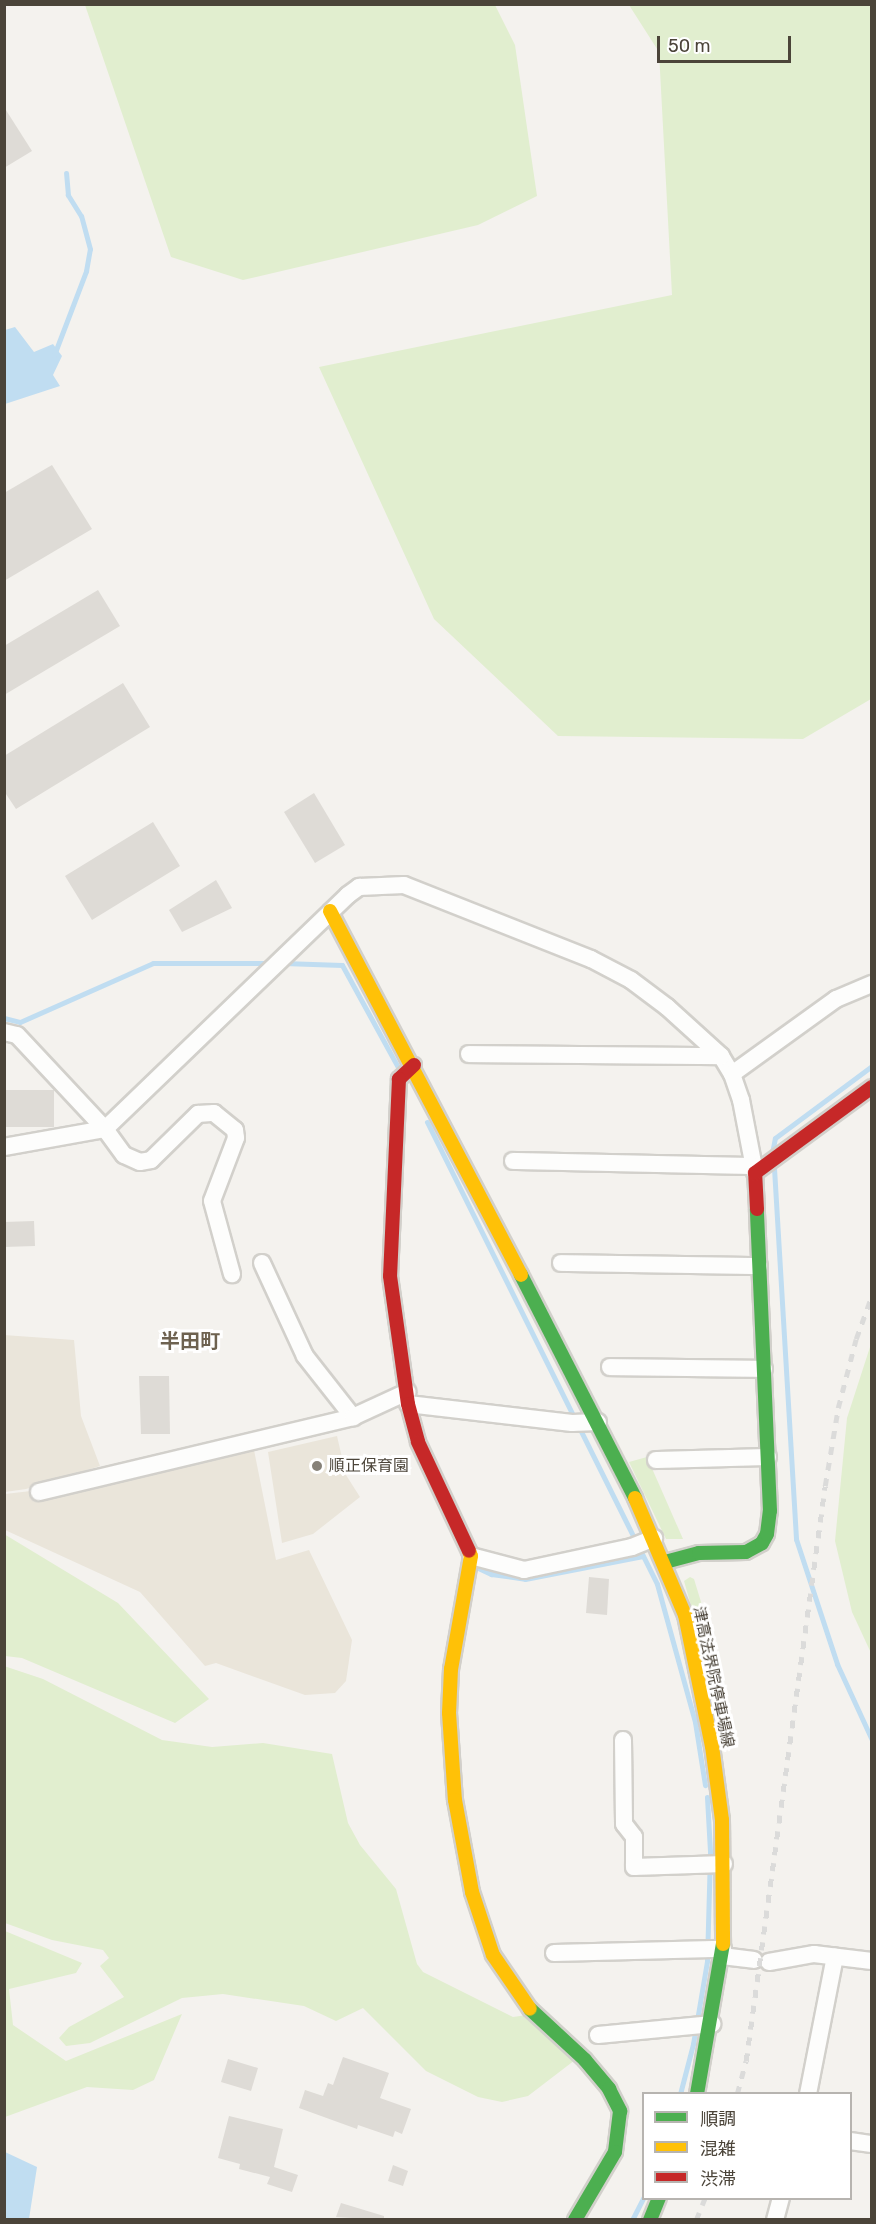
<!DOCTYPE html>
<html>
<head>
<meta charset="utf-8">
<style>
  body { margin:0 }
  #map { position:relative; width:876px; height:2224px; overflow:hidden; background:#f4f2ee; font-family:Rubik,"Noto Sans JP",sans-serif }
  div>[style] { position:absolute }
  [style*='--x'] { left:calc(var(--x)*1px); top:calc(var(--y)*1px); width:calc(var(--w)*1px); rotate:calc(var(--a)*1deg) }
  .education>* { inset:0; background:#eae5da }
  .green>* { inset:0; background:#e1eecf }
  .water>* { inset:0; background:#c0ddf1 }
  .stream>* { height:5px; margin:-2.5px; padding:0 2.5px; transform-origin:2.5px; border-radius:2.5px; background:#c0ddf1 }
  .building>* { inset:0; background:#dedbd6 }
  .roads { filter:drop-shadow(2px 0 #d2d0cb) drop-shadow(-2px 0 #d2d0cb) drop-shadow(0 2px #d2d0cb) drop-shadow(0 -2px #d2d0cb) }
  .street>* { height:16px; margin:-8px; padding:0 8px; transform-origin:8px; border-radius:8px; background:#fdfdfc }
  .fast>* { height:14px; margin:-7px; padding:0 7px; transform-origin:7px; border-radius:7px; background:#4caf50 }
  .slow>* { height:14px; margin:-7px; padding:0 7px; transform-origin:7px; border-radius:7px; background:#ffc107 }
  .jam>* { height:14px; margin:-7px; padding:0 7px; transform-origin:7px; border-radius:7px; background:#c62828 }
  .rail>* { height:4.5px; margin-top:-2.25px; transform-origin:0; background:repeating-linear-gradient(90deg,#dbdbda 0 8px,transparent 0 16px) }
  .dots>* { width:16px; height:16px; translate:-50% -50%; box-sizing:border-box; border:3px solid #fff; border-radius:50% }
  span { translate:-50% -50%; white-space:nowrap; text-align:center; line-height:1.15; -webkit-text-stroke:6px #fff; paint-order:stroke }
  .poi-label { font-size:16px; color:#4b4439 }
  .left { translate:0 -50%; text-align:left }
  .street-label { font-size:16px; color:#4b4439 }
  .quarter-label { font-size:20px; color:#6e6250; font-weight:700 }
  .frame { position:absolute; inset:0; border:6px solid #4b4439; pointer-events:none }
  .legend { position:absolute; left:642px; top:2092px; width:210px; height:108px; box-sizing:border-box; background:#fff; border:2px solid #b7b4b0; margin:0; padding:8px 10px; list-style:none; font-size:18px; color:#4b4439 }
  .legend li { display:flex; align-items:center; gap:12px; height:30px }
  .legend b { width:30px; border:2px solid #b7b4b0 }
  .scale { position:absolute; left:657px; top:36px; width:134px; height:27px; box-sizing:border-box; border:3px solid #4b4439; border-top:0; padding-left:8px; font-size:18px; line-height:21px; white-space:nowrap; color:#4b4439; -webkit-text-stroke:4px #fff; paint-order:stroke }
</style>
</head>
<body>
<div id="map">
  <div class="education">
    <i style="clip-path:polygon(4px 1335px,74px 1340px,81px 1416px,100px 1466px,26px 1489px,5px 1492px)"></i>
    <i style="clip-path:polygon(337px 1436px,346px 1475px,360px 1497px,313px 1534px,282px 1543px,268px 1452px)"></i>
    <i style="clip-path:polygon(254px 1450px,276px 1560px,309px 1550px,352px 1640px,346px 1681px,335px 1693px,305px 1695px,216px 1663px,205px 1666px,140px 1592px,5px 1530px,5px 1494px,31px 1491px,35px 1501px)"></i>
  </div>
  <div class="green">
    <i style="clip-path:polygon(85px 5px,495px 5px,515px 45px,537px 196px,478px 225px,243px 280px,171px 257px)"></i>
    <i style="clip-path:polygon(629px 5px,871px 5px,871px 699px,803px 739px,558px 736px,434px 619px,319px 367px,672px 295px,659px 52px)"></i>
    <i style="clip-path:polygon(871px 1344px,871px 1653px,852px 1612px,835px 1541px,847px 1418px)"></i>
    <i style="clip-path:polygon(647px 1457px,683px 1539px,666px 1539px,629px 1462px)"></i>
    <i style="clip-path:polygon(4px 1534px,118px 1603px,209px 1699px,175px 1723px,22px 1658px,5px 1656px)"></i>
    <i style="clip-path:polygon(690px 1577px,694px 1579px,712px 1638px,721px 1673px,717px 1674px,700px 1637px,684px 1581px)"></i>
    <i style="clip-path:polygon(4px 1666px,43px 1679px,162px 1740px,212px 1747px,263px 1743px,332px 1754px,348px 1823px,360px 1845px,396px 1889px,417px 1964px,423px 1972px,513px 2017px,527px 2015px,575px 2060px,528px 2096px,502px 2102px,478px 2097px,426px 2071px,363px 2008px,336px 2021px,304px 2006px,223px 1994px,182px 1998px,90px 2043px,66px 2046px,59px 2038px,69px 2027px,124px 1997px,100px 1966px,109px 1958px,103px 1950px,52px 1940px,5px 1923px)"></i>
    <i style="clip-path:polygon(5px 1931px,82px 1963px,76px 1973px,9px 1989px,13px 2025px,66px 2061px,182px 2014px,154px 2080px,133px 2090px,87px 2087px,5px 2117px)"></i>
  </div>
  <div class="water">
    <i style="clip-path:polygon(15px 327px,34px 352px,53px 344px,62px 356px,53px 375px,60px 386px,5px 404px,5px 330px)"></i>
    <i style="clip-path:polygon(5px 2152px,37px 2167px,29px 2219px,5px 2219px)"></i>
  </div>
  <div class="stream">
    <i style="--x:54;--y:355;--w:90;--a:-69.1"></i>
    <i style="--x:86;--y:271;--w:22;--a:-80"></i>
    <i style="--x:90;--y:249;--w:34;--a:-105"></i>
    <i style="--x:81;--y:216;--w:25;--a:-122"></i>
    <i style="--x:68;--y:195;--w:22;--a:-95"></i>
    <i style="--x:283;--y:963;--w:59;--a:1.9"></i>
    <i style="--x:342;--y:965;--w:119;--a:61.3"></i>
    <i style="--x:4;--y:1018;--w:16;--a:14"></i>
    <i style="--x:20;--y:1022;--w:145;--a:-23.9"></i>
    <i style="--x:153;--y:963;--w:118;--a:0"></i>
    <i style="--x:427;--y:1122;--w:516;--a:63.53"></i>
    <i style="--x:657;--y:1584;--w:143;--a:74.6"></i>
    <i style="--x:695;--y:1722;--w:64;--a:81"></i>
    <i style="--x:772;--y:1153;--w:15;--a:-79"></i>
    <i style="--x:775;--y:1138;--w:121;--a:-36.6"></i>
    <i style="--x:774;--y:1168;--w:372;--a:86.6"></i>
    <i style="--x:796;--y:1539;--w:132;--a:71.8"></i>
    <i style="--x:837;--y:1664;--w:84;--a:65.3"></i>
    <i style="--x:476;--y:1567;--w:17;--a:25"></i>
    <i style="--x:491;--y:1574;--w:34;--a:8"></i>
    <i style="--x:525;--y:1579;--w:120;--a:-11"></i>
    <i style="--x:680;--y:2094;--w:52;--a:-75.4"></i>
    <i style="--x:693;--y:2044;--w:84;--a:-80.4"></i>
    <i style="--x:707;--y:1961;--w:110;--a:-88.4"></i>
    <i style="--x:710;--y:1851;--w:54;--a:-93.2"></i>
    <i style="--x:632;--y:2220;--w:27;--a:-63"></i>
  </div>
  <div class="building">
    <i style="clip-path:polygon(4px 107px,32px 151px,4px 168px)"></i>
    <i style="clip-path:polygon(52px 465px,92px 529px,4px 581px,4px 493px)"></i>
    <i style="clip-path:polygon(98px 590px,120px 626px,4px 695px,4px 646px)"></i>
    <i style="clip-path:polygon(123px 683px,150px 727px,16px 809px,4px 791px,4px 756px)"></i>
    <i style="clip-path:polygon(314px 793px,345px 845px,315px 863px,284px 812px)"></i>
    <i style="clip-path:polygon(153px 822px,180px 866px,92px 920px,65px 876px)"></i>
    <i style="clip-path:polygon(216px 880px,232px 908px,182px 932px,169px 910px)"></i>
    <i style="clip-path:polygon(4px 1090px,54px 1090px,54px 1127px,4px 1127px)"></i>
    <i style="clip-path:polygon(34px 1221px,35px 1246px,4px 1247px,4px 1222px)"></i>
    <i style="clip-path:polygon(139px 1376px,169px 1376px,170px 1434px,141px 1434px)"></i>
    <i style="clip-path:polygon(589px 1577px,609px 1579px,607px 1615px,586px 1613px)"></i>
    <i style="clip-path:polygon(343px 2057px,389px 2073px,380px 2098px,411px 2109px,402px 2134px,395px 2131px,393px 2137px,358px 2125px,357px 2129px,299px 2108px,305px 2090px,323px 2096px,328px 2083px,333px 2085px)"></i>
    <i style="clip-path:polygon(228px 2059px,258px 2068px,251px 2091px,221px 2082px)"></i>
    <i style="clip-path:polygon(229px 2116px,283px 2129px,274px 2167px,298px 2175px,292px 2192px,267px 2184px,270px 2177px,239px 2169px,240px 2164px,218px 2158px)"></i>
    <i style="clip-path:polygon(393px 2165px,408px 2171px,403px 2186px,388px 2181px)"></i>
    <i style="clip-path:polygon(341px 2203px,384px 2216px,384px 2220px,336px 2217px)"></i>
  </div>
  <div class="roads">
    <div class="street">
      <i style="--x:4;--y:1032;--w:13;--a:13"></i>
      <i style="--x:17;--y:1035;--w:129;--a:46.9"></i>
      <i style="--x:105;--y:1129;--w:337;--a:-43.9"></i>
      <i style="--x:348;--y:895;--w:14;--a:-36"></i>
      <i style="--x:359;--y:887;--w:45;--a:-2.5"></i>
      <i style="--x:404;--y:885;--w:201;--a:21.6"></i>
      <i style="--x:591;--y:959;--w:45;--a:27.7"></i>
      <i style="--x:631;--y:980;--w:45;--a:36.9"></i>
      <i style="--x:667;--y:1007;--w:73;--a:42.2"></i>
      <i style="--x:721;--y:1056;--w:21;--a:59"></i>
      <i style="--x:732;--y:1074;--w:28;--a:71"></i>
      <i style="--x:741;--y:1100;--w:74;--a:79.1"></i>
      <i style="--x:469;--y:1054;--w:252;--a:0.5"></i>
      <i style="--x:732;--y:1074;--w:128;--a:-35.8"></i>
      <i style="--x:836;--y:999;--w:39;--a:-23"></i>
      <i style="--x:4;--y:1147;--w:103;--a:-10.1"></i>
      <i style="--x:105;--y:1129;--w:32;--a:54"></i>
      <i style="--x:124;--y:1155;--w:17;--a:24"></i>
      <i style="--x:140;--y:1162;--w:11;--a:-10"></i>
      <i style="--x:151;--y:1160;--w:66;--a:-44.4"></i>
      <i style="--x:198;--y:1114;--w:16;--a:-4"></i>
      <i style="--x:214;--y:1113;--w:27;--a:39"></i>
      <i style="--x:235;--y:1130;--w:8;--a:83"></i>
      <i style="--x:236;--y:1138;--w:67;--a:110.9"></i>
      <i style="--x:212;--y:1201;--w:76;--a:74.7"></i>
      <i style="--x:513;--y:1161;--w:241;--a:1.2"></i>
      <i style="--x:262;--y:1263;--w:102;--a:65.2"></i>
      <i style="--x:305;--y:1356;--w:78;--a:51.8"></i>
      <i style="--x:561;--y:1263;--w:198;--a:0.9"></i>
      <i style="--x:610;--y:1367;--w:154;--a:0.7"></i>
      <i style="--x:408;--y:1404;--w:165;--a:6.6"></i>
      <i style="--x:572;--y:1423;--w:26;--a:-2"></i>
      <i style="--x:656;--y:1460;--w:112;--a:-1.5"></i>
      <i style="--x:39;--y:1492;--w:323;--a:-13.4"></i>
      <i style="--x:353;--y:1417;--w:60;--a:-24.8"></i>
      <i style="--x:471;--y:1556;--w:55;--a:14.8"></i>
      <i style="--x:524;--y:1570;--w:110;--a:-12"></i>
      <i style="--x:632;--y:1547;--w:24;--a:-22"></i>
      <i style="--x:623;--y:1740;--w:84;--a:89.3"></i>
      <i style="--x:624;--y:1824;--w:16;--a:52"></i>
      <i style="--x:634;--y:1837;--w:30;--a:90"></i>
      <i style="--x:634;--y:1867;--w:90;--a:-1.9"></i>
      <i style="--x:554;--y:1953;--w:169;--a:-1.4"></i>
      <i style="--x:722;--y:1956;--w:32;--a:7"></i>
      <i style="--x:769;--y:1962;--w:46;--a:-10.1"></i>
      <i style="--x:814;--y:1954;--w:58;--a:6.9"></i>
      <i style="--x:598;--y:2035;--w:115;--a:-5.5"></i>
      <i style="--x:808;--y:2094;--w:140;--a:-78.9"></i>
      <i style="--x:850;--y:2141;--w:22;--a:8"></i>
      <i style="--x:775;--y:2220;--w:23;--a:-75"></i>
    </div>
    <div class="fast">
      <i style="--x:521;--y:1275;--w:250;--a:62.9"></i>
      <i style="--x:665;--y:1562;--w:35;--a:-15"></i>
      <i style="--x:699;--y:1553;--w:47;--a:-1.2"></i>
      <i style="--x:746;--y:1552;--w:18;--a:-29"></i>
      <i style="--x:762;--y:1543;--w:10;--a:-61"></i>
      <i style="--x:767;--y:1534;--w:23;--a:-83"></i>
      <i style="--x:770;--y:1511;--w:302;--a:-92.5"></i>
      <i style="--x:530;--y:2009;--w:75;--a:42.8"></i>
      <i style="--x:585;--y:2060;--w:38;--a:50"></i>
      <i style="--x:609;--y:2089;--w:25;--a:63"></i>
      <i style="--x:620;--y:2111;--w:41;--a:97"></i>
      <i style="--x:615;--y:2152;--w:79;--a:120.5"></i>
      <i style="--x:697;--y:2094;--w:152;--a:-80.2"></i>
      <i style="--x:650;--y:2220;--w:24;--a:-68"></i>
    </div>
    <div class="slow">
      <i style="--x:330;--y:911;--w:411;--a:62.3"></i>
      <i style="--x:635;--y:1498;--w:127;--a:66.9"></i>
      <i style="--x:685;--y:1615;--w:134;--a:78.4"></i>
      <i style="--x:712;--y:1746;--w:75;--a:82.3"></i>
      <i style="--x:722;--y:1820;--w:124;--a:89.5"></i>
      <i style="--x:469;--y:1551;--w:5;--a:68"></i>
      <i style="--x:471;--y:1556;--w:115;--a:100"></i>
      <i style="--x:451;--y:1669;--w:44;--a:92.6"></i>
      <i style="--x:449;--y:1713;--w:87;--a:86.1"></i>
      <i style="--x:455;--y:1800;--w:94;--a:79.5"></i>
      <i style="--x:472;--y:1892;--w:66;--a:71.6"></i>
      <i style="--x:493;--y:1955;--w:65;--a:55.6"></i>
    </div>
    <div class="jam">
      <i style="--x:414;--y:1065;--w:21;--a:137"></i>
      <i style="--x:399;--y:1079;--w:197;--a:92.6"></i>
      <i style="--x:390;--y:1276;--w:129;--a:82"></i>
      <i style="--x:408;--y:1404;--w:39;--a:75"></i>
      <i style="--x:418;--y:1442;--w:120;--a:64.9"></i>
      <i style="--x:757;--y:1209;--w:36;--a:-93"></i>
      <i style="--x:755;--y:1173;--w:145;--a:-36.3"></i>
    </div>
  </div>
  <div class="rail">
    <i style="--x:737;--y:2094;--w:34;--a:-75"></i>
    <i style="--x:746;--y:2061;--w:580;--a:-82.18"></i>
    <i style="--x:825;--y:1486;--w:79;--a:-80.5"></i>
    <i style="--x:838;--y:1408;--w:71;--a:-75.4"></i>
    <i style="--x:856;--y:1339;--w:47;--a:-70"></i>
    <i style="--x:696;--y:2220;--w:24;--a:-68"></i>
  </div>
  <div class="dots">
    <i style="left:317px;top:1466px;background:#868178"></i>
  </div>
  <div class="poi-label">
    <span class="left" style="left:329px;top:1466px">順正保育園</span>
  </div>
  <div class="street-label">
    <span style="left:713px;top:1677px;rotate:78deg">津高法界院停車場線</span>
  </div>
  <div class="quarter-label">
    <span style="left:190px;top:1341px">半田町</span>
  </div>
  <div class="frame"></div>
  <ul class="legend">
  <li><b style="height:8px;background:#4caf50"></b>順調</li>
  <li><b style="height:8px;background:#ffc107"></b>混雑</li>
  <li><b style="height:8px;background:#c62828"></b>渋滞</li>
  </ul>
  <div class="scale">50 m</div>
</div>
</body>
</html>
